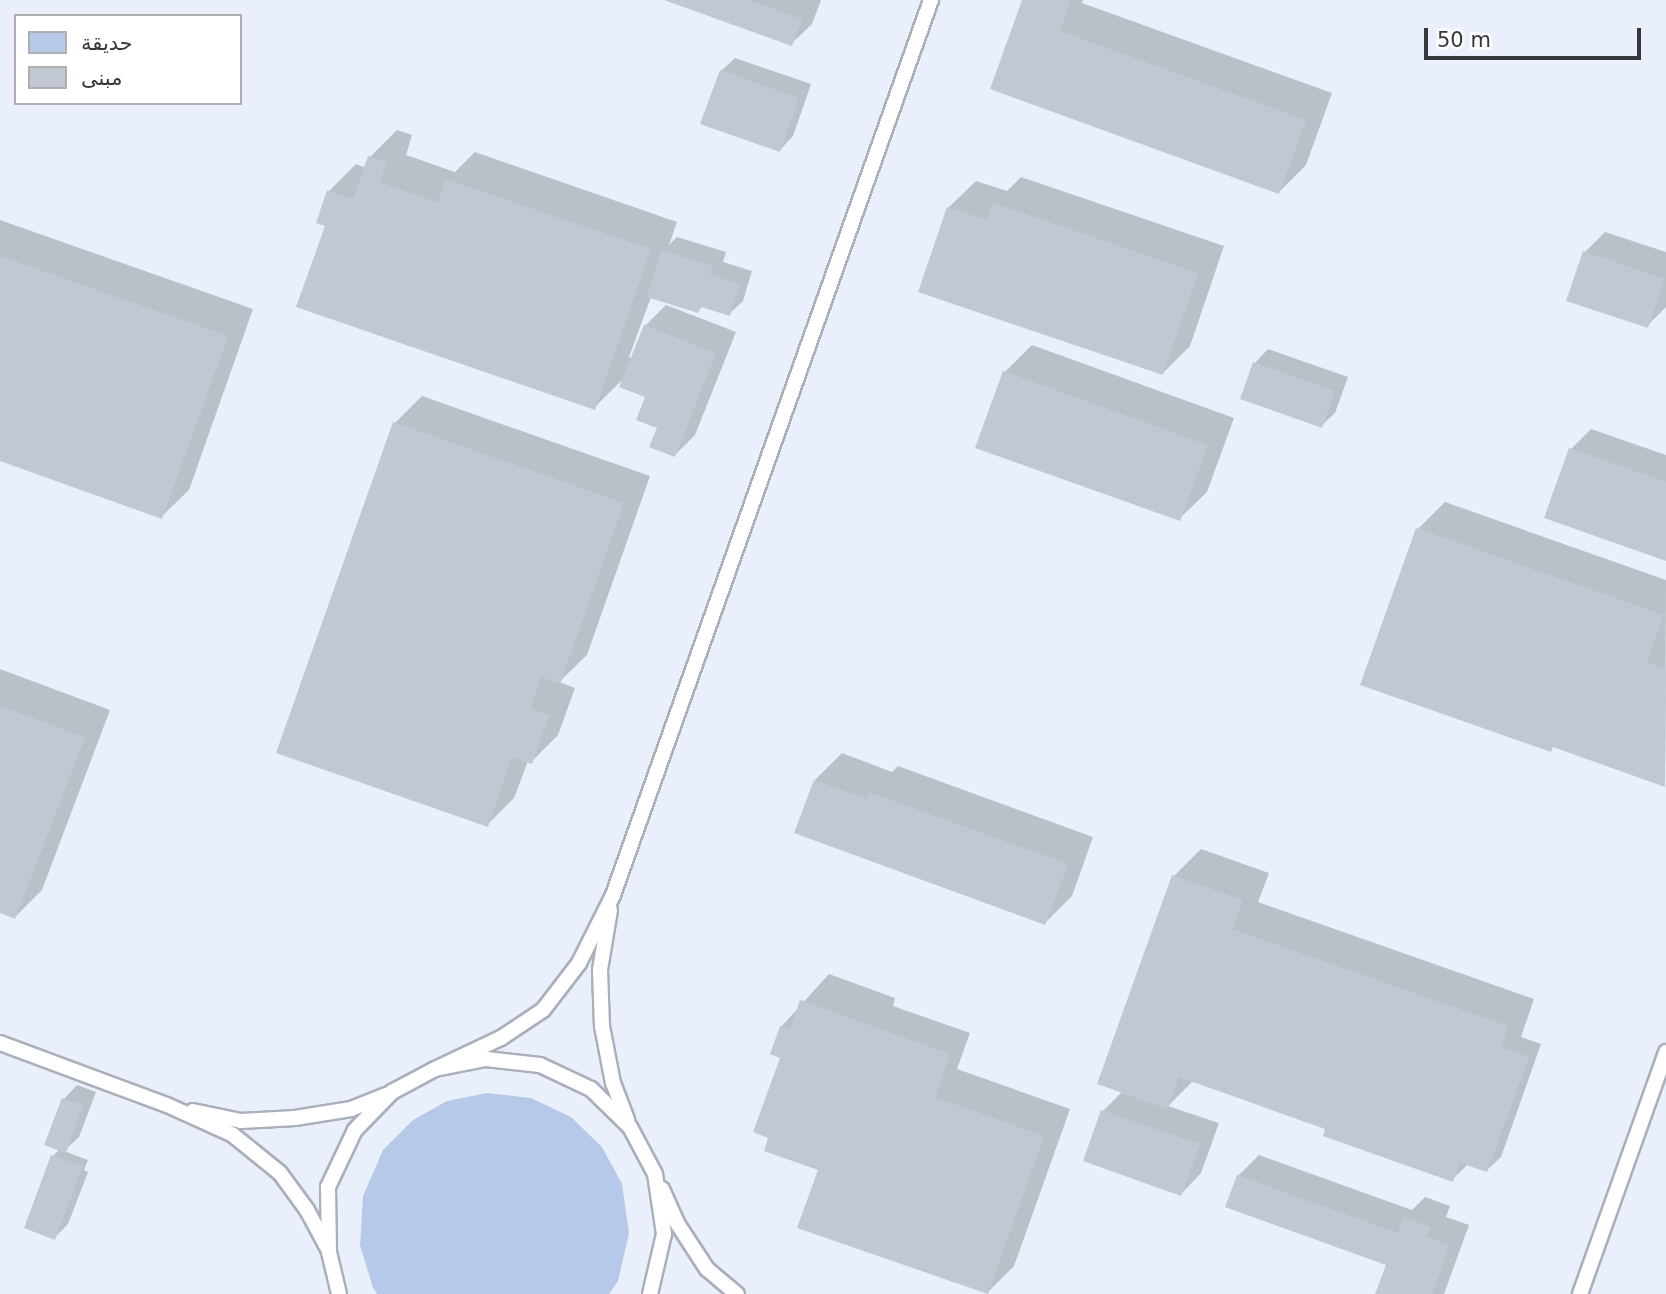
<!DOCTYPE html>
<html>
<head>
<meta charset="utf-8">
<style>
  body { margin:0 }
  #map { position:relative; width:1666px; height:1294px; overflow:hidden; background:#e9f0fb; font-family:"DejaVu Sans",Vazirmatn,sans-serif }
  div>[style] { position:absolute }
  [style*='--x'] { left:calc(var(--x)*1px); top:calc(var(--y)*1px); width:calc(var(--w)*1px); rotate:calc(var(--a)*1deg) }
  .green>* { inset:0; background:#b7c9e9 }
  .shadow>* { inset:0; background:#0003 }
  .building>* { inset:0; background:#c1c8d3 }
  .roads { filter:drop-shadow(2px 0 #a9b0bb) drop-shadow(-2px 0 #a9b0bb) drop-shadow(0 2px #a9b0bb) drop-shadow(0 -2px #a9b0bb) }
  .lane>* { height:14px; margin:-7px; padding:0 7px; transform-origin:7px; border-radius:7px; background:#fff }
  span { translate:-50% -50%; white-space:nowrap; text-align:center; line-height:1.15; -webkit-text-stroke:6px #fff; paint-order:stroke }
  .legend { position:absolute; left:14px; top:14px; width:228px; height:91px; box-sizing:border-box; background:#fff; border:2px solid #aeafb1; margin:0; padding:9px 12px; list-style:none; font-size:21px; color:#34373b }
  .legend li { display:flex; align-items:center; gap:14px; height:35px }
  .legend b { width:35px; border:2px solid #aeafb1 }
  .scale { position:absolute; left:1424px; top:28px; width:217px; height:32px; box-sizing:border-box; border:4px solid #34373b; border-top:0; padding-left:9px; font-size:21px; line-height:24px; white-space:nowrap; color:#34373b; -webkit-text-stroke:5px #fff; paint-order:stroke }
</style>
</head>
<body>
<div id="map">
  <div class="green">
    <i style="clip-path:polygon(487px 1093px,531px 1098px,571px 1117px,602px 1147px,622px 1184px,629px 1233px,618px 1281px,609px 1294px,377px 1294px,373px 1288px,360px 1245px,363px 1196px,383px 1150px,413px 1120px,447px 1101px)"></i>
  </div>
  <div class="shadow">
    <i style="clip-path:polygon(668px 0,821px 0,812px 24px,791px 44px)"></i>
    <i style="clip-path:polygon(1024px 0,1083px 0,1082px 3px,1332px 93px,1306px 165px,1279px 192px,992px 88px)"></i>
    <i style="clip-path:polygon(735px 58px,811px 84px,793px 136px,780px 150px,721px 71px)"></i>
    <i style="clip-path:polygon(397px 130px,412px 135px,406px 155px,455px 172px,475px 152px,677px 222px,669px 245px,677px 237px,726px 252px,723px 262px,752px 271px,743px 301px,729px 314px,703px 306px,698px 311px,651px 297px,629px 357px,632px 358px,645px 326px,666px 305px,736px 332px,695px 435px,675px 455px,659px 427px,648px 396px,625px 377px,594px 408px,327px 225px,329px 191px,356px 164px,366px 168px,370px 157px)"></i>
    <i style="clip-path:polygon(1021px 177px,1224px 246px,1190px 346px,1163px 373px,948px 208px,976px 181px,1007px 191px)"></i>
    <i style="clip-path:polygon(0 220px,253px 309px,189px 490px,161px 517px,0 460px)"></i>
    <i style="clip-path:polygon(1605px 232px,1666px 252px,1666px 307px,1647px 326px,1585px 252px)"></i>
    <i style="clip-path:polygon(1032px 345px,1234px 418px,1207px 492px,1179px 519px,1005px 372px)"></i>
    <i style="clip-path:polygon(1268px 349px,1348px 377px,1335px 413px,1321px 426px,1242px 398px,1255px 363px)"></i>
    <i style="clip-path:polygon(422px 396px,650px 476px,587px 655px,559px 682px,575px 688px,558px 735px,531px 762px,528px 761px,514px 798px,487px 825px,395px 423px)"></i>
    <i style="clip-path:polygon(1591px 429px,1666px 455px,1666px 559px,1571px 449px)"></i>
    <i style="clip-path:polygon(1445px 502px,1666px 580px,1665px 785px,1418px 529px)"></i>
    <i style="clip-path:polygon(0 669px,110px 710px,42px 890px,15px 917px,0 911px)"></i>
    <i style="clip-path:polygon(842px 753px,892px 772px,898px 766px,1093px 837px,1072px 896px,1045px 923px,815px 780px)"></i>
    <i style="clip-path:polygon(1201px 849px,1269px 873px,1258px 902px,1534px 999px,1521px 1037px,1541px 1044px,1501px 1157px,1487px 1170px,1468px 1164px,1452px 1180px,1327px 1128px,1193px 1081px,1168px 1106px,1219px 1123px,1201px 1173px,1181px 1194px,1103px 1111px,1123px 1091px,1174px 876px)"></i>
    <i style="clip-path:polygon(829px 974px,895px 998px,893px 1006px,970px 1033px,957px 1069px,1070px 1109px,1014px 1266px,987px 1293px,820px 1169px,782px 1057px,781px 1027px)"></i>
    <i style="clip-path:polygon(77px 1085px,96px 1092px,79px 1137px,64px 1151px,88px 1160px,84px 1170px,88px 1172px,68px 1224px,54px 1238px,53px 1156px,60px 1149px,64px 1099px)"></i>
    <i style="clip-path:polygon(1259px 1155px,1412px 1210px,1425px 1197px,1450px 1206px,1446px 1217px,1469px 1225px,1444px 1294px,1377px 1294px,1388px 1264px,1227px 1206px,1239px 1175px)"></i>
  </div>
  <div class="building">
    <i style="clip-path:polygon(664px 0,749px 0,802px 19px,792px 46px)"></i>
    <i style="clip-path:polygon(1022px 0,1071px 0,1060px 31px,1306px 120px,1279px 194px,990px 89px)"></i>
    <i style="clip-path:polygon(720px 70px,799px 98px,780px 152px,700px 124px)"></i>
    <i style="clip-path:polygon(368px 156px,387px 162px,380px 182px,438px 203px,446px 179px,651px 249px,595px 410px,296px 307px,325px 226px,316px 223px,327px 190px,353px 199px)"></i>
    <i style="clip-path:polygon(993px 203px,1198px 273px,1163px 375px,918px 292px,947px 207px,987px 220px)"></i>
    <i style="clip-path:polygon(661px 250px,713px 266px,710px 275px,740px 284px,730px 316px,701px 307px,698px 313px,647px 297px)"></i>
    <i style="clip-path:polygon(1583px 251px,1665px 279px,1648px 328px,1566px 301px)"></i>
    <i style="clip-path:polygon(0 256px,228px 336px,162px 519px,0 461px)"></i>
    <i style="clip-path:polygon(644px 325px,716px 353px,675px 457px,649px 447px,657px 428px,636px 420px,645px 397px,619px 387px)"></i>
    <i style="clip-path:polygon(1253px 362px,1335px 391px,1322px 428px,1240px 399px)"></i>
    <i style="clip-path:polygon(1003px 371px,1208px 445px,1180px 521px,975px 448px)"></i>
    <i style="clip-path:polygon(393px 422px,624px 503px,560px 684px,541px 677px,530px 708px,549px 715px,532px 764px,512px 757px,488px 827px,276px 753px)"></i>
    <i style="clip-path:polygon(1569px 448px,1666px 482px,1666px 561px,1544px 518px)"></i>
    <i style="clip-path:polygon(1416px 528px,1664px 615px,1647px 662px,1666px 669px,1665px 787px,1553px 747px,1551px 752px,1360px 685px)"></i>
    <i style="clip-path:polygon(0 706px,85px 737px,15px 919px,0 913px)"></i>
    <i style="clip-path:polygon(814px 780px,867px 799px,869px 792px,1068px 864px,1045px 925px,794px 833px)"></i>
    <i style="clip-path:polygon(1172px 875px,1243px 900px,1232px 929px,1508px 1026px,1501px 1048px,1529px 1057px,1487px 1172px,1460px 1163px,1453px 1182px,1323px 1136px,1325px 1129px,1179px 1077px,1168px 1109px,1097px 1084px)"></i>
    <i style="clip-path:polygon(800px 1000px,950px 1054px,935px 1097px,1044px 1136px,988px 1294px,797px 1228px,818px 1170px,764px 1151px,768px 1138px,753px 1132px,780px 1058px,770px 1054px,780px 1026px,790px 1029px)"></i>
    <i style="clip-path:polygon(62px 1098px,83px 1105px,66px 1153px,44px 1145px)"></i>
    <i style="clip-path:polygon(1101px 1110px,1200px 1144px,1181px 1196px,1083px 1161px)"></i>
    <i style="clip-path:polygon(51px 1155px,83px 1166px,55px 1240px,24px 1228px)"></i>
    <i style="clip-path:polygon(1237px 1175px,1398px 1233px,1403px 1217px,1431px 1227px,1427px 1237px,1450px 1245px,1432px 1294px,1375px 1294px,1386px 1265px,1225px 1207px)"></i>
  </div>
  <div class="roads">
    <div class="lane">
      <i style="--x:610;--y:910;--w:61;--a:99.5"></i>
      <i style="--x:600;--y:970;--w:56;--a:88"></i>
      <i style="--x:602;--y:1026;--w:58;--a:79.1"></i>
      <i style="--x:613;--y:1083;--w:40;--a:69"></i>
      <i style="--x:0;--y:1043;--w:178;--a:20.4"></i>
      <i style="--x:167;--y:1105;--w:72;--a:24.4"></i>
      <i style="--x:233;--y:1135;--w:60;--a:39"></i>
      <i style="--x:280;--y:1173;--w:46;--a:53.9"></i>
      <i style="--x:307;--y:1210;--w:44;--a:61.7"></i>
      <i style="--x:435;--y:1069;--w:73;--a:-25.2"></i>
      <i style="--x:501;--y:1038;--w:50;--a:-33.7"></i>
      <i style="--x:543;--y:1010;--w:59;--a:-52.5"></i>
      <i style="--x:579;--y:963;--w:76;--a:-63.4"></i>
      <i style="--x:613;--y:895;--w:950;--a:-70.44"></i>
      <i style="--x:193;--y:1111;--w:49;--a:11.8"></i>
      <i style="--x:241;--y:1121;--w:54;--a:-3.2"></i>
      <i style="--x:295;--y:1118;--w:57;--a:-9.1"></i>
      <i style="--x:351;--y:1109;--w:37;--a:-22"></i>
      <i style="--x:662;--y:1189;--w:37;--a:66"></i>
      <i style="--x:677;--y:1223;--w:55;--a:56.9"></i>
      <i style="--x:707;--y:1269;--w:39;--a:40"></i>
      <i style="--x:339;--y:1294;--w:43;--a:-103.4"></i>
      <i style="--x:329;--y:1252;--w:65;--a:-90.9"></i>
      <i style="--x:328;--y:1187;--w:63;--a:-64.7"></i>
      <i style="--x:355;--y:1130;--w:53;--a:-45.8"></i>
      <i style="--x:392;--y:1092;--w:49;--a:-28.1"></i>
      <i style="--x:435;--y:1069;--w:52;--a:-11.1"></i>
      <i style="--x:486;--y:1059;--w:54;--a:6.3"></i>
      <i style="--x:540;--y:1065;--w:56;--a:25.2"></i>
      <i style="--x:591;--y:1089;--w:54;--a:44.3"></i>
      <i style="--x:630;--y:1127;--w:53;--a:62"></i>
      <i style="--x:655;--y:1174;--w:61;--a:81.5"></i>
      <i style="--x:664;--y:1234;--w:62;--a:103.1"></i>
      <i style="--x:1580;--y:1294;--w:257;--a:-70.4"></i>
    </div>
  </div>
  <ul class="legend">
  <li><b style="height:19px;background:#b7c9e9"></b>حديقة</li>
  <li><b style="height:19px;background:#c1c8d3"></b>مبنى</li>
  </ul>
  <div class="scale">50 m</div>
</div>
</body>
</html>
